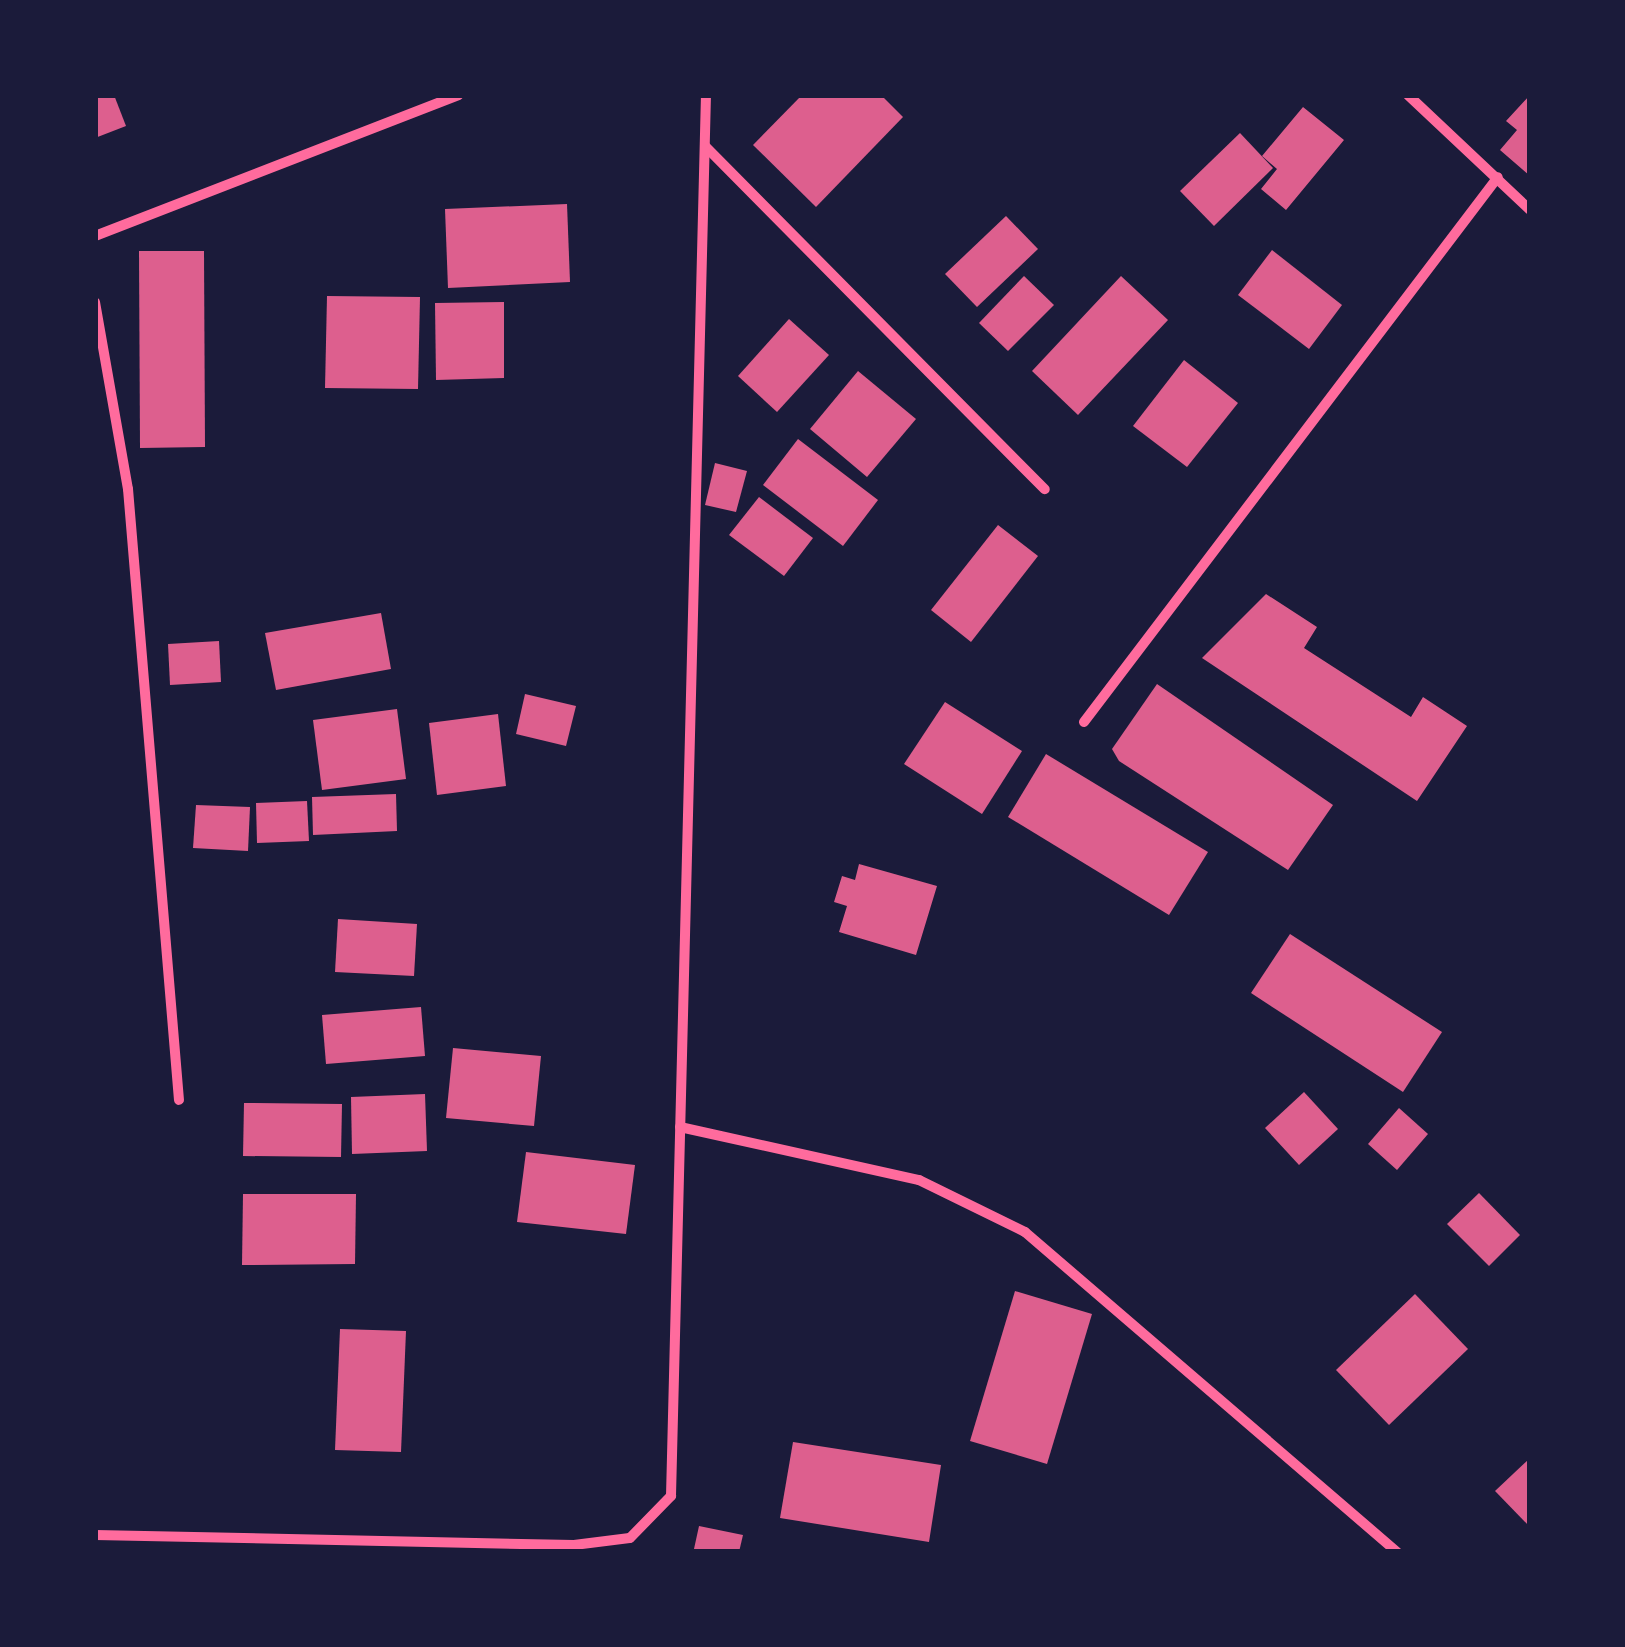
<!DOCTYPE html>
<html>
<head>
<meta charset="utf-8">
<style>
  body { margin:0 }
  #map { position:relative; width:1625px; height:1647px; overflow:hidden; background:#1b1b3a; font-family:Roboto,sans-serif }
  div>[style] { position:absolute }
  [style*='--x'] { left:calc(var(--x)*1px); top:calc(var(--y)*1px); width:calc(var(--w)*1px); rotate:calc(var(--a)*1deg) }
  .building>* { inset:0; background:#dd5f8e }
  .minor>* { height:10px; margin:-5px; padding:0 5px; transform-origin:5px; border-radius:5px; background:#ff6b9d }
  span { translate:-50% -50%; white-space:nowrap; text-align:center; line-height:1.15; -webkit-text-stroke:10px #1b1b3a; paint-order:stroke }
  .frame { position:absolute; inset:0; border:98px solid #1b1b3a; pointer-events:none }
</style>
</head>
<body>
<div id="map">
  <div class="building">
    <i style="clip-path:polygon(95px 95px,114px 95px,126px 126px,95px 138px)"></i>
    <i style="clip-path:polygon(802px 95px,881px 95px,903px 117px,816px 207px,753px 145px)"></i>
    <i style="clip-path:polygon(1530px 95px,1530px 176px,1500px 150px,1517px 130px,1506px 121px)"></i>
    <i style="clip-path:polygon(1303px 107px,1344px 140px,1286px 210px,1261px 189px,1277px 169px,1262px 156px)"></i>
    <i style="clip-path:polygon(1240px 133px,1273px 168px,1214px 226px,1180px 191px)"></i>
    <i style="clip-path:polygon(567px 204px,570px 282px,448px 288px,445px 209px)"></i>
    <i style="clip-path:polygon(1006px 216px,1038px 249px,977px 307px,945px 274px)"></i>
    <i style="clip-path:polygon(1272px 250px,1342px 305px,1309px 349px,1238px 295px)"></i>
    <i style="clip-path:polygon(139px 251px,204px 251px,205px 447px,140px 448px)"></i>
    <i style="clip-path:polygon(1024px 276px,1054px 305px,1008px 351px,979px 323px)"></i>
    <i style="clip-path:polygon(1121px 276px,1168px 320px,1078px 415px,1032px 371px)"></i>
    <i style="clip-path:polygon(327px 296px,420px 297px,418px 389px,325px 388px)"></i>
    <i style="clip-path:polygon(504px 302px,504px 378px,436px 380px,435px 303px)"></i>
    <i style="clip-path:polygon(789px 319px,829px 355px,777px 412px,738px 376px)"></i>
    <i style="clip-path:polygon(1184px 360px,1238px 403px,1187px 467px,1133px 426px)"></i>
    <i style="clip-path:polygon(858px 371px,916px 419px,867px 477px,810px 429px)"></i>
    <i style="clip-path:polygon(798px 439px,878px 500px,843px 546px,763px 485px)"></i>
    <i style="clip-path:polygon(715px 463px,747px 471px,736px 512px,705px 505px)"></i>
    <i style="clip-path:polygon(759px 497px,813px 538px,784px 576px,729px 535px)"></i>
    <i style="clip-path:polygon(998px 525px,1038px 556px,971px 642px,931px 610px)"></i>
    <i style="clip-path:polygon(1266px 594px,1317px 627px,1304px 648px,1411px 717px,1423px 697px,1467px 726px,1417px 801px,1202px 658px)"></i>
    <i style="clip-path:polygon(381px 613px,391px 669px,276px 690px,265px 633px)"></i>
    <i style="clip-path:polygon(219px 641px,221px 682px,170px 685px,168px 644px)"></i>
    <i style="clip-path:polygon(1157px 684px,1333px 805px,1288px 870px,1119px 761px,1112px 749px)"></i>
    <i style="clip-path:polygon(525px 694px,576px 706px,566px 746px,516px 734px)"></i>
    <i style="clip-path:polygon(945px 702px,1022px 751px,982px 814px,904px 764px)"></i>
    <i style="clip-path:polygon(397px 709px,406px 779px,322px 790px,313px 720px)"></i>
    <i style="clip-path:polygon(498px 714px,506px 786px,437px 795px,429px 723px)"></i>
    <i style="clip-path:polygon(1046px 754px,1208px 852px,1169px 915px,1008px 817px)"></i>
    <i style="clip-path:polygon(396px 794px,397px 831px,313px 835px,312px 797px)"></i>
    <i style="clip-path:polygon(307px 801px,309px 841px,257px 843px,256px 803px)"></i>
    <i style="clip-path:polygon(196px 805px,250px 807px,248px 851px,193px 848px)"></i>
    <i style="clip-path:polygon(859px 864px,937px 886px,916px 955px,839px 932px,847px 906px,834px 902px,842px 876px,855px 880px)"></i>
    <i style="clip-path:polygon(338px 919px,417px 924px,414px 976px,335px 972px)"></i>
    <i style="clip-path:polygon(1290px 934px,1442px 1032px,1403px 1092px,1251px 993px)"></i>
    <i style="clip-path:polygon(421px 1007px,425px 1056px,326px 1064px,322px 1015px)"></i>
    <i style="clip-path:polygon(453px 1048px,541px 1056px,534px 1126px,446px 1118px)"></i>
    <i style="clip-path:polygon(1304px 1092px,1338px 1129px,1299px 1165px,1265px 1128px)"></i>
    <i style="clip-path:polygon(425px 1094px,427px 1151px,352px 1154px,351px 1097px)"></i>
    <i style="clip-path:polygon(244px 1103px,342px 1104px,341px 1157px,243px 1156px)"></i>
    <i style="clip-path:polygon(1399px 1108px,1428px 1134px,1397px 1170px,1368px 1144px)"></i>
    <i style="clip-path:polygon(526px 1152px,635px 1165px,626px 1234px,517px 1222px)"></i>
    <i style="clip-path:polygon(1479px 1193px,1520px 1235px,1489px 1266px,1447px 1224px)"></i>
    <i style="clip-path:polygon(243px 1194px,356px 1194px,355px 1264px,242px 1265px)"></i>
    <i style="clip-path:polygon(1015px 1291px,1092px 1314px,1047px 1464px,970px 1441px)"></i>
    <i style="clip-path:polygon(1415px 1294px,1468px 1349px,1389px 1425px,1336px 1370px)"></i>
    <i style="clip-path:polygon(340px 1329px,406px 1331px,401px 1452px,335px 1450px)"></i>
    <i style="clip-path:polygon(793px 1442px,941px 1465px,929px 1542px,780px 1518px)"></i>
    <i style="clip-path:polygon(1530px 1458px,1530px 1527px,1495px 1491px)"></i>
    <i style="clip-path:polygon(699px 1526px,743px 1535px,739px 1552px,694px 1549px)"></i>
  </div>
  <div class="minor">
    <i style="--x:1408;--y:95;--w:168;--a:43.3"></i>
    <i style="--x:705;--y:146;--w:483;--a:45.3"></i>
    <i style="--x:95;--y:236;--w:390;--a:-21.2"></i>
    <i style="--x:95;--y:302;--w:190;--a:80"></i>
    <i style="--x:128;--y:489;--w:613;--a:85.23"></i>
    <i style="--x:1084;--y:722;--w:684;--a:-52.78"></i>
    <i style="--x:680;--y:1127;--w:245;--a:12.5"></i>
    <i style="--x:919;--y:1180;--w:118;--a:26.1"></i>
    <i style="--x:1025;--y:1232;--w:491;--a:40.7"></i>
    <i style="--x:95;--y:1535;--w:479;--a:1.2"></i>
    <i style="--x:574;--y:1545;--w:56;--a:-7.1"></i>
    <i style="--x:630;--y:1538;--w:59;--a:-45.7"></i>
    <i style="--x:671;--y:1496;--w:1401;--a:-88.57"></i>
  </div>
  <div class="frame"></div>
</div>
</body>
</html>
